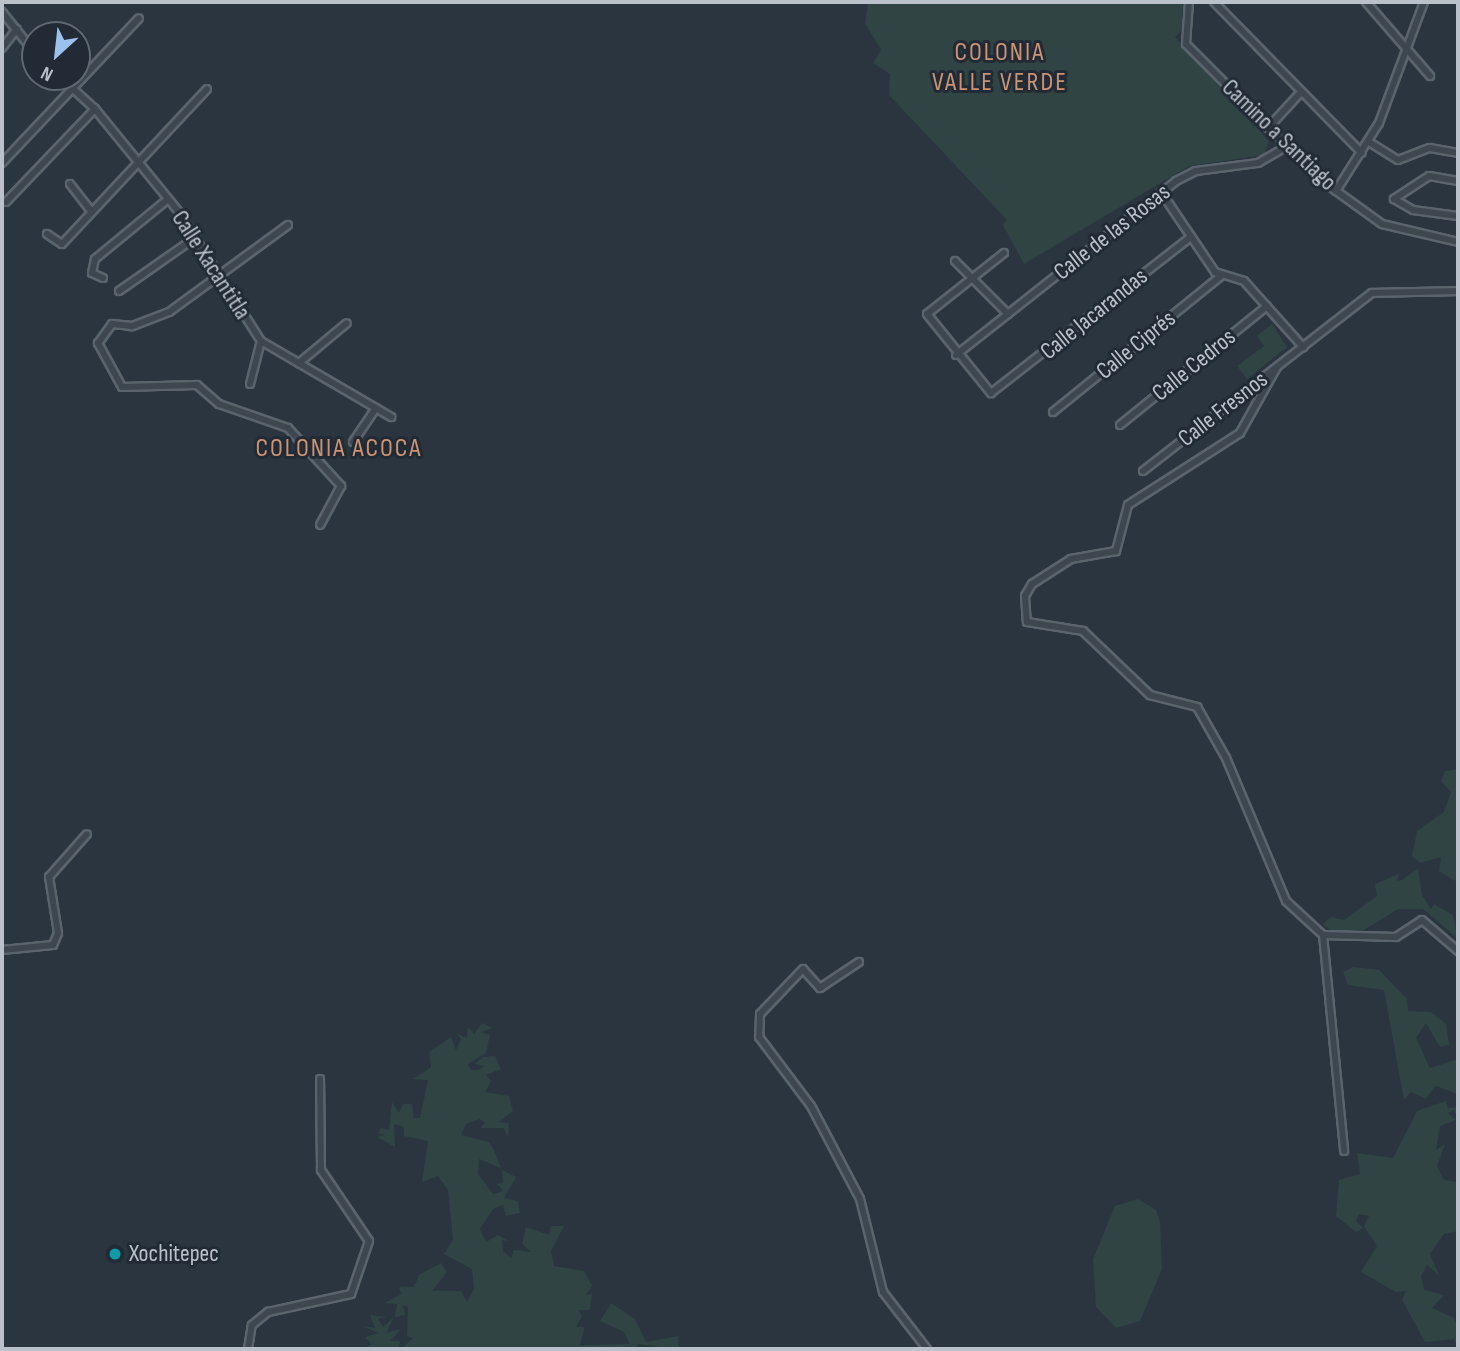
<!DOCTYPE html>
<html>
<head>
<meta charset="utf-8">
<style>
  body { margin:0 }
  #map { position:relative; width:1460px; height:1351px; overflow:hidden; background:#2a3540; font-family:"Sofia Sans Condensed",sans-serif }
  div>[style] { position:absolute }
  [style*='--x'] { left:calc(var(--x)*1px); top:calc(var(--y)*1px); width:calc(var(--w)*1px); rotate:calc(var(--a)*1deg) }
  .green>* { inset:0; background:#2f4443 }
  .roads { filter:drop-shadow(2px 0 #5b646d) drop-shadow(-2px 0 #5b646d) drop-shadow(0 2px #5b646d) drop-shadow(0 -2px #5b646d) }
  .minor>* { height:6px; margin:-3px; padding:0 3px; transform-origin:3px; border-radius:3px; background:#3e4650 }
  .dots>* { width:19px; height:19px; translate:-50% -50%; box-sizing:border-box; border:4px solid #222b35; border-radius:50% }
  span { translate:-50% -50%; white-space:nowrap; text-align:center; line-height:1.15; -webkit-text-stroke:6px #222b35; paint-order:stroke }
  .street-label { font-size:24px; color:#bac1ca }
  .poi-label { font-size:24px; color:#bac1ca }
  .left { translate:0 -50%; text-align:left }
  .neighbourhood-label { font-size:26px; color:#cb9475; letter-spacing:2px }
  .frame { position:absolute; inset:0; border:4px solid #bac1ca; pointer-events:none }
  .north { position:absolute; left:21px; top:21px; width:70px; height:70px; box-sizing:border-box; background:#222b35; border:2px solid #5f6771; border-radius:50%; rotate:207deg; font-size:19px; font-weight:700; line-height:28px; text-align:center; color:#bac1ca }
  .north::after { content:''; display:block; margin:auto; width:24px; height:32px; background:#9cc1ed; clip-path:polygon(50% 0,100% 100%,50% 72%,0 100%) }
</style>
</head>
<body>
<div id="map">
  <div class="green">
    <i style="clip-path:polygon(868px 2px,1183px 2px,1182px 30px,1175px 37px,1269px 141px,1264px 155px,1189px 166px,1024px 264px,1003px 225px,1007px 220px,889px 95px,890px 74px,873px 63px,881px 50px,865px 23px)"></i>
    <i style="clip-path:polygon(1272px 324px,1287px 347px,1247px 379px,1237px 366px,1264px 346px,1257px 336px)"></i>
    <i style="clip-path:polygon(1458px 769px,1458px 876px,1455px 881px,1439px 871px,1441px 857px,1420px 863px,1412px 856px,1417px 831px,1444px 812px,1451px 792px,1441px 781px,1445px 771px)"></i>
    <i style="clip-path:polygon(1418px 868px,1422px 895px,1431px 909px,1434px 904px,1453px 915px,1458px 939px,1423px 909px,1398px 909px,1361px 932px,1335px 935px,1323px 924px,1331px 917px,1344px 920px,1377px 896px,1375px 884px,1399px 874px,1397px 881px,1402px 880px)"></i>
    <i style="clip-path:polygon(1353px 967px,1379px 970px,1407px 999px,1408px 1011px,1431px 1012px,1446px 1024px,1449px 1045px,1440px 1047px,1426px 1023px,1416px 1038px,1430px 1068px,1458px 1059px,1458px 1094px,1435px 1086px,1426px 1099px,1411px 1092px,1404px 1100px,1384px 990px,1348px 985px,1343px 972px)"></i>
    <i style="clip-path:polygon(482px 1023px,492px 1028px,481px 1032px,490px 1035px,486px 1053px,468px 1064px,471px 1070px,478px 1070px,485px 1066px,474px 1064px,483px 1057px,495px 1056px,501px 1069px,486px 1075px,491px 1081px,485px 1092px,509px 1096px,513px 1111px,499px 1122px,509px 1123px,508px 1138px,504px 1128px,480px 1128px,485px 1123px,480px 1119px,466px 1124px,461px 1135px,489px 1142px,494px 1150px,501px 1168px,479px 1159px,478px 1174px,493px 1194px,503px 1191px,497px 1184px,503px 1183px,502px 1170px,516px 1177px,504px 1198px,518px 1201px,520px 1213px,506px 1216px,503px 1205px,493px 1209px,480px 1229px,486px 1242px,498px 1235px,509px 1241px,502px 1240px,503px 1251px,511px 1258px,514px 1250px,531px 1252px,522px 1244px,526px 1227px,549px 1235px,551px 1226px,564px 1226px,551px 1251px,554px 1266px,584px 1271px,592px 1286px,586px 1295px,592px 1294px,590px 1310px,578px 1310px,582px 1316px,576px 1327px,585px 1327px,580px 1345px,630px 1344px,624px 1332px,600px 1321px,611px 1303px,635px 1319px,646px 1342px,678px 1336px,679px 1349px,638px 1344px,636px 1349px,401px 1349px,413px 1338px,407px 1336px,408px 1307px,403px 1305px,405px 1315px,395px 1317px,397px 1304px,385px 1303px,401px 1294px,399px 1287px,414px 1287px,419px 1275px,441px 1263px,447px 1272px,432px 1291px,461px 1291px,467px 1302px,474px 1289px,472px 1269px,444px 1254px,453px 1240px,448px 1190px,438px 1176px,422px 1182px,428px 1141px,404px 1136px,404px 1127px,394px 1124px,395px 1147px,377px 1137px,386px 1135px,378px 1133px,381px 1128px,389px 1130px,392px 1102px,399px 1113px,403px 1104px,412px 1104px,414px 1118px,420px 1118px,428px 1080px,413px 1079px,431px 1067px,429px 1052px,451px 1037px,456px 1050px,461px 1039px,456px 1033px,467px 1038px,468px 1027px,474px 1034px)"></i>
    <i style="clip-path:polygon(1446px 1101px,1448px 1108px,1458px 1107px,1458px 1116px,1453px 1110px,1448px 1113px,1456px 1120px,1440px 1126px,1436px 1150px,1445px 1144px,1437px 1166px,1444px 1180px,1457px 1182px,1458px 1231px,1444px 1234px,1430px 1254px,1439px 1275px,1427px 1265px,1421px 1276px,1424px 1290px,1444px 1295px,1432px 1308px,1454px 1318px,1458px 1329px,1458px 1349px,1454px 1339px,1425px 1342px,1402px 1300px,1406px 1291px,1396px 1292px,1361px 1272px,1377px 1246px,1364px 1226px,1369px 1216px,1359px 1214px,1356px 1221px,1363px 1228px,1356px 1232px,1336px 1216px,1339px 1180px,1360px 1174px,1357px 1153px,1393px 1158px,1417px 1111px)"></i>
    <i style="clip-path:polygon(1138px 1199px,1156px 1210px,1160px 1222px,1162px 1269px,1140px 1321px,1116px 1328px,1096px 1307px,1093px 1259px,1115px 1206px)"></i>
    <i style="clip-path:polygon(370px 1315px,386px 1317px,378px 1319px,383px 1327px,394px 1317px,386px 1333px,401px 1329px,390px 1341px,400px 1341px,399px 1349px,366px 1349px,378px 1338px,371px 1344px,365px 1337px,378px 1333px,362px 1326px,375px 1328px)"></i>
  </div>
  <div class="roads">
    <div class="minor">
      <i style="--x:1189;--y:2;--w:42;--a:94.1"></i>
      <i style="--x:1186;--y:44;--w:192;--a:45.2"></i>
      <i style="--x:1321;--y:180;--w:75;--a:35.8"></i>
      <i style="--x:1382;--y:224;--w:78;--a:13.3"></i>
      <i style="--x:1214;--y:2;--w:211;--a:45.6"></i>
      <i style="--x:1366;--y:2;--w:98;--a:49.1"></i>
      <i style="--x:2;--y:12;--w:53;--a:51.2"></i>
      <i style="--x:2;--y:48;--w:24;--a:-52"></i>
      <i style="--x:60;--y:77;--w:47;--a:42.4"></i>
      <i style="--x:95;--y:109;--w:133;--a:50.8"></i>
      <i style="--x:179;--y:212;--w:153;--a:57.6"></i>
      <i style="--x:261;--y:341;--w:151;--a:30.3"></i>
      <i style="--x:1268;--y:128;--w:49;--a:-47.5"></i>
      <i style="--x:1369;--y:142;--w:34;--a:32"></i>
      <i style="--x:1398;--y:160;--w:34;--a:-21"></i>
      <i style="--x:1430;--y:148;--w:28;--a:10"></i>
      <i style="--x:2;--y:163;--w:199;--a:-46.6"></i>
      <i style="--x:1458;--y:181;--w:29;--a:-170"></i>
      <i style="--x:1429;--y:176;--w:42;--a:146.7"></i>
      <i style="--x:1394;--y:199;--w:22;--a:30"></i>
      <i style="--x:1413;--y:210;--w:45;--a:7.6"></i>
      <i style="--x:70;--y:184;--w:34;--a:52"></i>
      <i style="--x:1336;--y:191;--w:80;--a:-57.7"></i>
      <i style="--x:1379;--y:123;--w:129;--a:-69.6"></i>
      <i style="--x:1161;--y:192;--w:97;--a:56"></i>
      <i style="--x:1215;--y:272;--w:30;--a:17"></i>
      <i style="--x:1244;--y:281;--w:89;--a:48.2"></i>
      <i style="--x:6;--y:202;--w:129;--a:-46.3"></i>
      <i style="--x:288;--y:225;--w:147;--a:143.8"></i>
      <i style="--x:169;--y:312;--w:40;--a:159"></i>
      <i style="--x:132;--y:326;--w:20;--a:-174"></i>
      <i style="--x:112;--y:324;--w:24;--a:126"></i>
      <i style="--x:98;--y:343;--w:50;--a:61.4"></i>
      <i style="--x:122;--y:387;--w:75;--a:-1.5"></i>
      <i style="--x:197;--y:385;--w:29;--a:41"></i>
      <i style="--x:219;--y:404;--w:73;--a:19.2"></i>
      <i style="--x:288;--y:428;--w:79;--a:47.6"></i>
      <i style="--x:341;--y:486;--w:44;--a:118.3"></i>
      <i style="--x:47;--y:234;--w:18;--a:34"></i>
      <i style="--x:62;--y:244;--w:212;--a:-46.9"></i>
      <i style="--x:1004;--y:253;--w:98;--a:141.6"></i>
      <i style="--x:927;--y:314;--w:102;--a:51"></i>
      <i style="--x:991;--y:393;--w:254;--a:-38"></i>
      <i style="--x:955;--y:261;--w:75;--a:45"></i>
      <i style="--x:103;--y:278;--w:12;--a:-156"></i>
      <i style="--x:92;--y:273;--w:14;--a:-78"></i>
      <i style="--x:95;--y:259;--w:94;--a:-39.4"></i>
      <i style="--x:119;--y:291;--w:94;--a:-35"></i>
      <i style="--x:956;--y:355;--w:280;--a:-38.3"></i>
      <i style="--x:1176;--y:181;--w:22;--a:-27"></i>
      <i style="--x:1196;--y:171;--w:63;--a:-7.4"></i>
      <i style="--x:1258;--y:163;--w:32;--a:-30"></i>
      <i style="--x:299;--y:363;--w:62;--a:-39.8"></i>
      <i style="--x:1277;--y:367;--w:76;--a:119.3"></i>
      <i style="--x:1240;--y:433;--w:133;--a:147.3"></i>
      <i style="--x:1128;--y:505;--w:48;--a:104.6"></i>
      <i style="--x:1116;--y:551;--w:46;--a:169.9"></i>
      <i style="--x:1071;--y:559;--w:46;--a:147.3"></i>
      <i style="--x:1032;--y:584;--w:14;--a:120"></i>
      <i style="--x:1025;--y:596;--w:26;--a:86"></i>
      <i style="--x:1027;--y:622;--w:57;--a:9.1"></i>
      <i style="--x:1083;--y:631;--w:93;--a:43.7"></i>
      <i style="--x:1150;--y:695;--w:49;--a:14.3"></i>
      <i style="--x:1197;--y:707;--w:59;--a:60.4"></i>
      <i style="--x:1226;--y:758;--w:155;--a:67.2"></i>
      <i style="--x:1286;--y:901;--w:50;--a:42.6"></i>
      <i style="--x:1323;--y:935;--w:217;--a:84.4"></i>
      <i style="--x:250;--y:384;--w:44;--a:-75.7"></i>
      <i style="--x:1053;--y:412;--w:215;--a:-39"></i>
      <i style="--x:1120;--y:425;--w:189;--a:-39"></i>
      <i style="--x:353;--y:442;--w:41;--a:-55.9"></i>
      <i style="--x:1143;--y:471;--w:290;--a:-37.9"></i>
      <i style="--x:1372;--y:293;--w:86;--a:-1.3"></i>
      <i style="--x:1323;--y:935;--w:73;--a:1.6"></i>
      <i style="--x:1396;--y:937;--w:31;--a:-33"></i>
      <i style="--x:1422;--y:920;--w:48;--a:40.7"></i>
      <i style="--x:2;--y:950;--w:51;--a:-5.6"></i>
      <i style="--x:53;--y:945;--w:13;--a:-67"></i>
      <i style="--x:58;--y:933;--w:57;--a:-99.1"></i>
      <i style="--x:49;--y:877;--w:57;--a:-48.5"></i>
      <i style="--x:859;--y:962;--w:47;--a:146.3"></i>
      <i style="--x:820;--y:988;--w:25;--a:-132"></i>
      <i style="--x:803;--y:969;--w:62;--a:133.7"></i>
      <i style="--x:760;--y:1014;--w:23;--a:92"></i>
      <i style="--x:759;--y:1037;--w:86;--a:53"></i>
      <i style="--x:811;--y:1106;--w:105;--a:62.2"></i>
      <i style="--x:860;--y:1199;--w:96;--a:76.1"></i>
      <i style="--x:883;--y:1292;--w:72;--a:52.3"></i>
      <i style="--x:248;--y:1349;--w:24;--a:-81"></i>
      <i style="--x:252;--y:1325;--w:21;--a:-39"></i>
      <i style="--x:268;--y:1312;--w:85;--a:-12.2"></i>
      <i style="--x:351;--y:1294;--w:56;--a:-71.2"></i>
      <i style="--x:369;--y:1241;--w:86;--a:-124.1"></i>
      <i style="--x:321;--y:1170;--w:91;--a:-90.6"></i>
    </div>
  </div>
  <div class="dots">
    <i style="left:115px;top:1254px;background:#0f9aa8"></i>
  </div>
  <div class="street-label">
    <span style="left:1279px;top:135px;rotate:44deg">Camino a Santiago</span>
    <span style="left:1112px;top:232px;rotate:-38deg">Calle de las Rosas</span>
    <span style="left:211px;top:265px;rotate:57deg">Calle Xacantitla</span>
    <span style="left:1094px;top:314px;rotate:-39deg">Calle Jacarandas</span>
    <span style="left:1136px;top:345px;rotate:-39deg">Calle Ciprés</span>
    <span style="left:1194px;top:365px;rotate:-39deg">Calle Cedros</span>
    <span style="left:1223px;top:409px;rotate:-38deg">Calle Fresnos</span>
  </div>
  <div class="poi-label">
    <span class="left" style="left:129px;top:1254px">Xochitepec</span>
  </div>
  <div class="neighbourhood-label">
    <span style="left:1000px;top:68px">COLONIA<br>VALLE VERDE</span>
    <span style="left:339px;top:449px">COLONIA ACOCA</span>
  </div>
  <div class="frame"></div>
  <div class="north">N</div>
</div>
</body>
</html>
